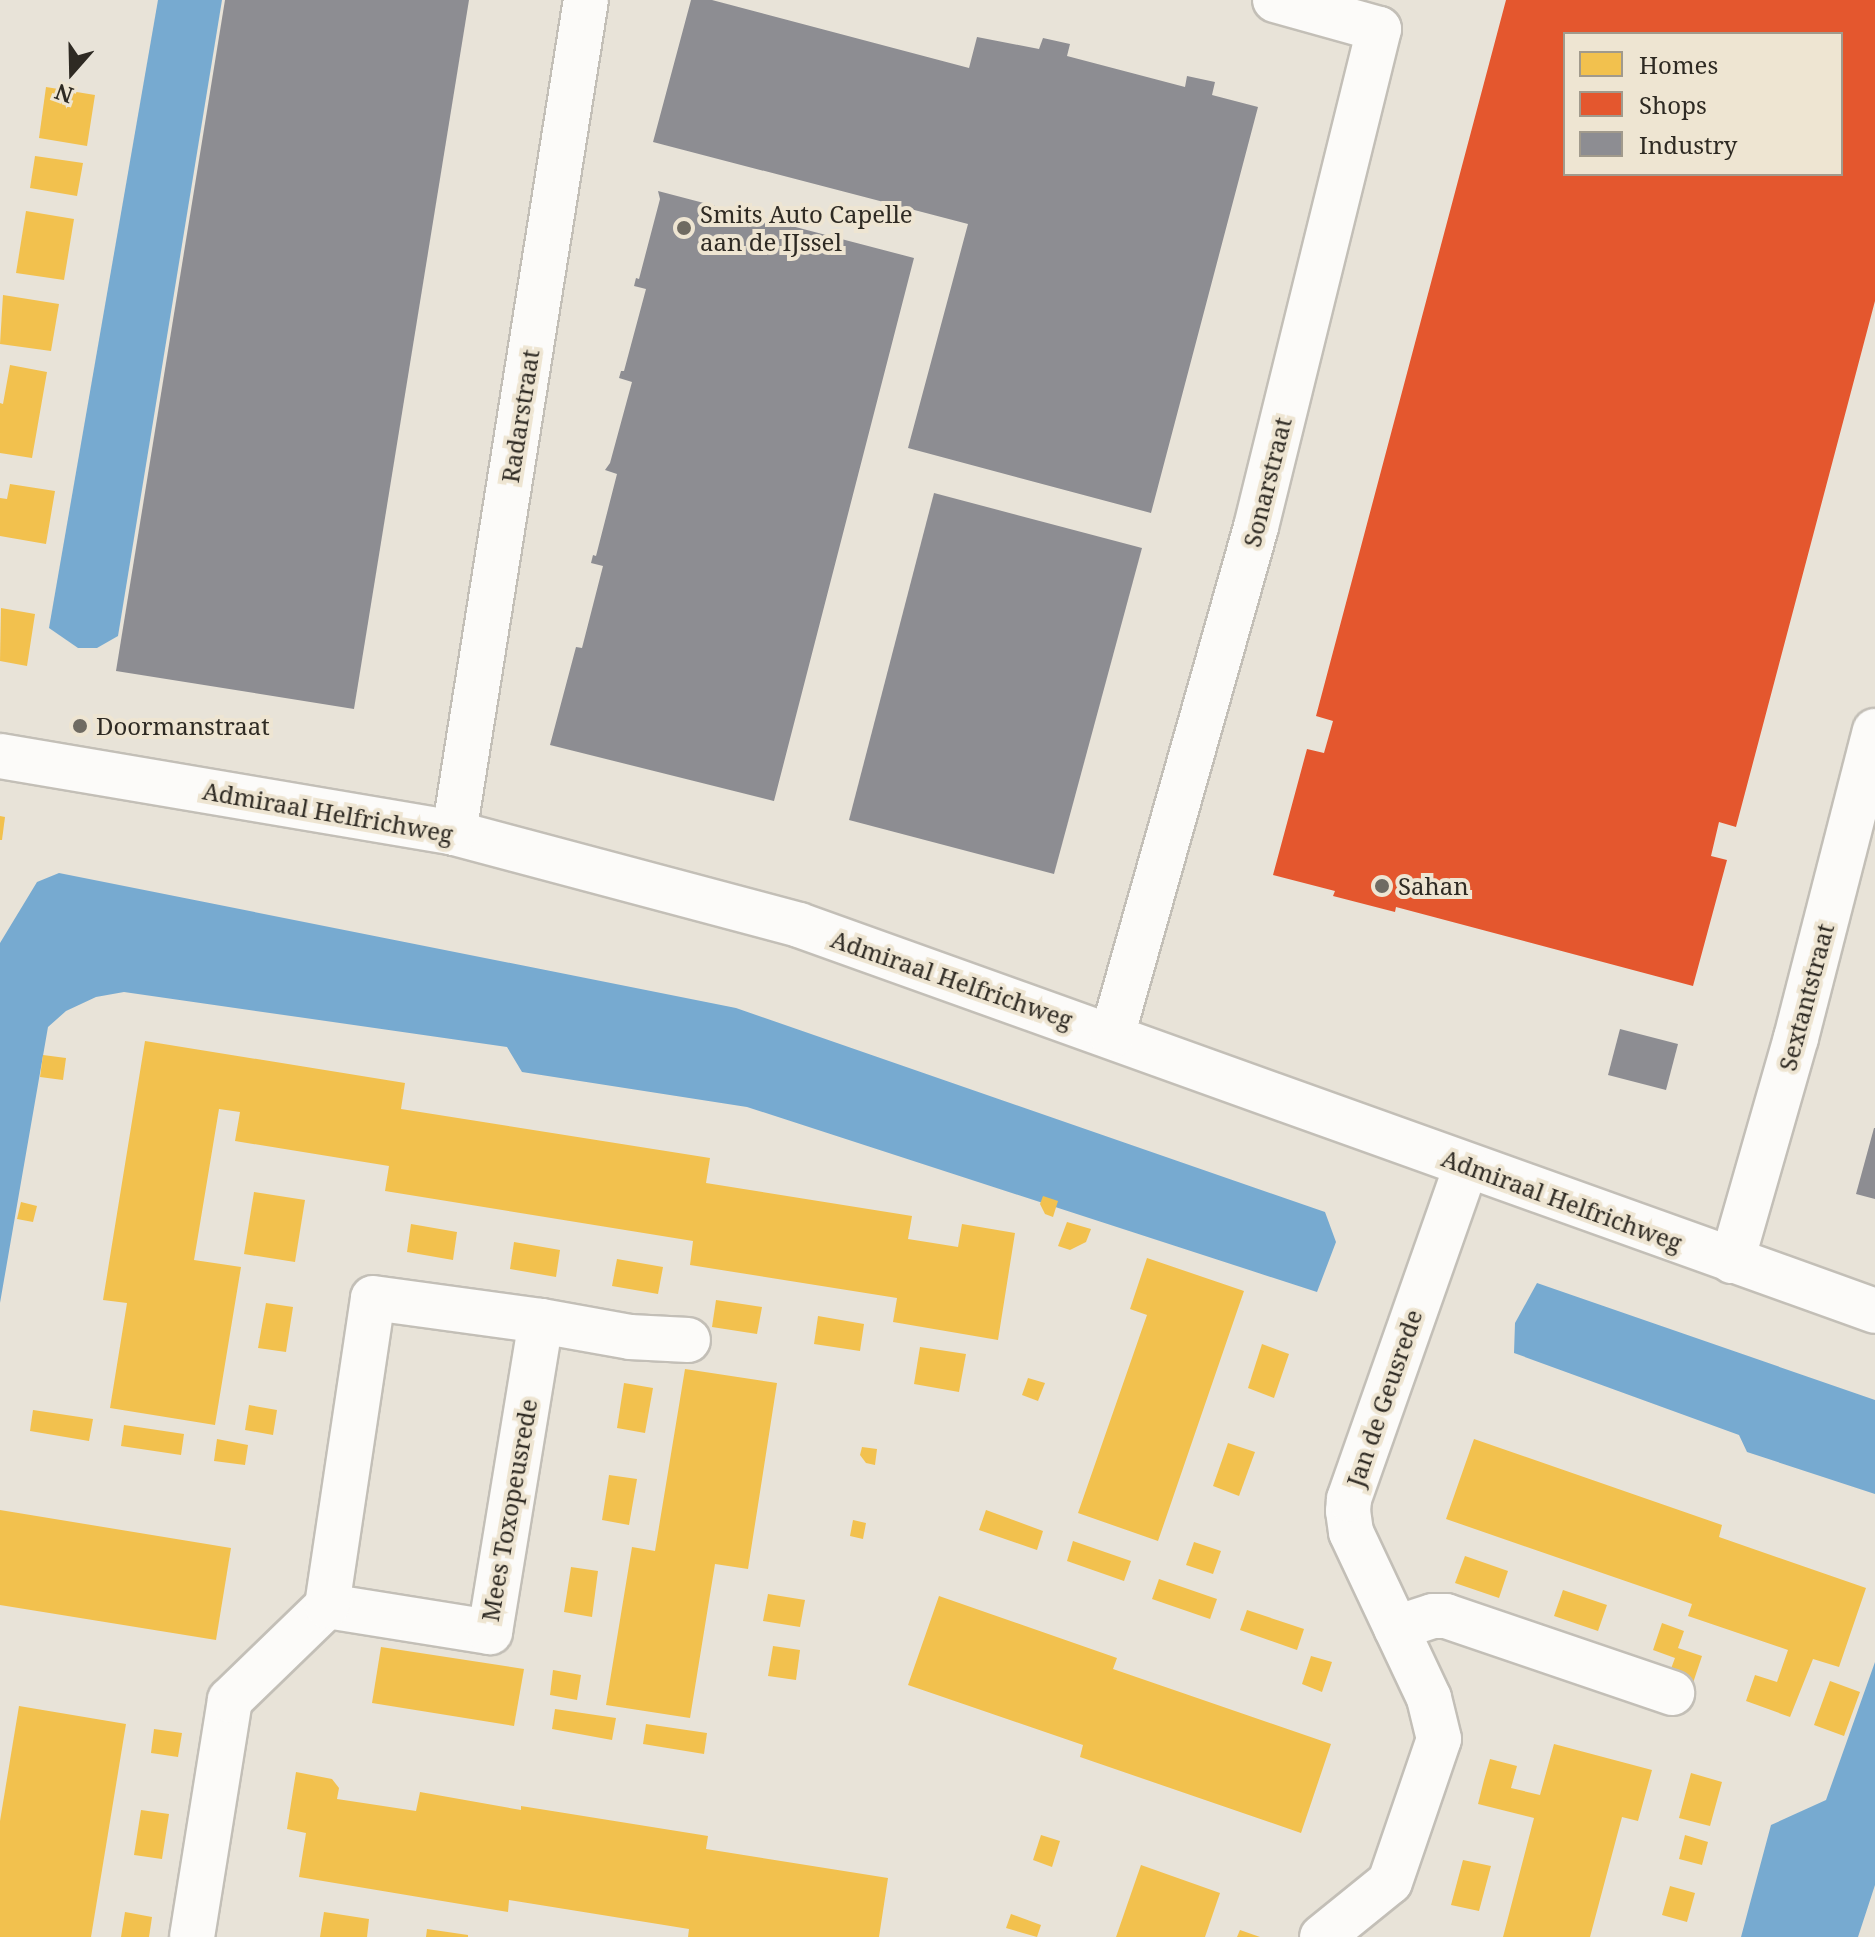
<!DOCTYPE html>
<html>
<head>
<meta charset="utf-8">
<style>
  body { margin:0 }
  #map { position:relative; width:1875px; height:1937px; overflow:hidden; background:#e8e3d8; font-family:"Noto Serif",serif }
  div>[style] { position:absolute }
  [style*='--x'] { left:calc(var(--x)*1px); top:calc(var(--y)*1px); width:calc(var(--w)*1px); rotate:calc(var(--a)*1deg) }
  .water>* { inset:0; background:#77aad0 }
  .homes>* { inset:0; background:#f2c14e }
  .shops>* { inset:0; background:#e4572e }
  .industry>* { inset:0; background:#8d8d92 }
  .roads { filter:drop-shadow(2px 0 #c3bfb7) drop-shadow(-2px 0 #c3bfb7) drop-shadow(0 2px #c3bfb7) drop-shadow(0 -2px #c3bfb7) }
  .street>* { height:44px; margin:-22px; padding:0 22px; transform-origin:22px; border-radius:22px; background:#fcfbf9 }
  .dots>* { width:22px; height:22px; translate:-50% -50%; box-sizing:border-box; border:4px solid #eee5d2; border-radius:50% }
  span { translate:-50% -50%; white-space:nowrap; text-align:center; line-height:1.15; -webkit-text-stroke:8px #eee5d2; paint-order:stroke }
  .poi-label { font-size:24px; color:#2e2a23 }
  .left { translate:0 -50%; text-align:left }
  .street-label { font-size:24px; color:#2e2a23 }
  .legend { position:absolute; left:1563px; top:32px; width:280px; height:144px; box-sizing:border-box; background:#eee5d2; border:2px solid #a19a8c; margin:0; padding:10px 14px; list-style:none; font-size:24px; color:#2e2a23 }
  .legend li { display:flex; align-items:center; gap:16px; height:40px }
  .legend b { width:40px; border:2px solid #a19a8c }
  .north { position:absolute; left:32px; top:32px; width:80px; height:80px; -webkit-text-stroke:6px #eee5d2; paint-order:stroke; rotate:200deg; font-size:22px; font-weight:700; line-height:32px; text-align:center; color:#2e2a23 }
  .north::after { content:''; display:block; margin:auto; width:28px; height:36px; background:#2e2a23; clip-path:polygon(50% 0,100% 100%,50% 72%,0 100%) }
</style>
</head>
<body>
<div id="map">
  <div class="water">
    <i style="clip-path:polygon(158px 0,222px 0,118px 636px,97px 648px,78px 648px,49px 628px)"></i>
    <i style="clip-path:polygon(59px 873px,736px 1008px,1325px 1212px,1336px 1242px,1317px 1292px,747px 1107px,522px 1072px,507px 1047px,124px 992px,96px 997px,66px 1011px,48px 1027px,0 1303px,0 943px,37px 882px)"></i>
    <i style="clip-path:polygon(1537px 1283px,1875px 1400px,1875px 1494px,1747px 1452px,1739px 1435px,1514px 1353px,1515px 1323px)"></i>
    <i style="clip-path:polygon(1875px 1662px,1875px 1885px,1858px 1937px,1741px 1937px,1771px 1825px,1826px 1800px)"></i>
  </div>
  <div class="homes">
    <i style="clip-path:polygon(46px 87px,95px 95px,87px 146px,39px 138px)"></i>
    <i style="clip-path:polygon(35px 156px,83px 163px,77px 196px,30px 188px)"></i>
    <i style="clip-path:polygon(26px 211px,74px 219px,64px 280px,16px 273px)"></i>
    <i style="clip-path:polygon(3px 295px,59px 304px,51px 351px,0 344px)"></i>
    <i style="clip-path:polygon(10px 365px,47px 372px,32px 458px,0 453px,0 403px,3px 404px)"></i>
    <i style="clip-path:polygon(10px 484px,55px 491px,46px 544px,0 536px,0 498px,7px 499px)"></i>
    <i style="clip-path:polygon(1px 608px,35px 614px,27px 666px,0 661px)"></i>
    <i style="clip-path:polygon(0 816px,5px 817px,2px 840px,0 840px)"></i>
    <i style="clip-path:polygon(145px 1041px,405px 1083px,401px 1109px,710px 1158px,706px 1183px,912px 1216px,908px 1239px,958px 1247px,962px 1224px,1015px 1233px,998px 1340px,893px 1322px,897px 1298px,690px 1265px,693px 1241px,385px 1191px,389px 1166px,235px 1141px,240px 1112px,219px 1109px,194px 1260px,241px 1267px,215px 1425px,110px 1408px,127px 1303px,103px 1300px)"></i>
    <i style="clip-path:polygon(43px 1055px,66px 1058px,63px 1080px,40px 1077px)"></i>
    <i style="clip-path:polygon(254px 1192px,305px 1200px,295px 1262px,244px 1254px)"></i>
    <i style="clip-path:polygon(1043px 1196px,1058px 1201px,1053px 1217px,1045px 1214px,1040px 1204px)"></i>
    <i style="clip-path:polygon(21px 1202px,37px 1206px,33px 1222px,17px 1219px)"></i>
    <i style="clip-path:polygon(1067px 1222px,1091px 1229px,1086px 1242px,1070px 1250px,1058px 1246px)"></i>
    <i style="clip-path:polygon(411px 1224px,457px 1232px,453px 1260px,407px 1252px)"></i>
    <i style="clip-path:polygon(514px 1242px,560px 1250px,556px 1277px,510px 1269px)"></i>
    <i style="clip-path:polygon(1147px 1258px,1244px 1291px,1158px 1541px,1078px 1513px,1147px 1315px,1130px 1309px)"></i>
    <i style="clip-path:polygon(617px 1259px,663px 1267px,658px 1294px,612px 1286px)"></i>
    <i style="clip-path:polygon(716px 1300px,762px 1307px,757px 1334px,712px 1327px)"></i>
    <i style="clip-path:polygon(266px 1303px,293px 1307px,286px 1352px,258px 1348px)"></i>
    <i style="clip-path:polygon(818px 1316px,864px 1324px,860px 1351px,814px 1344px)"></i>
    <i style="clip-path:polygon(1262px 1344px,1289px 1354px,1274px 1398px,1248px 1388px)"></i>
    <i style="clip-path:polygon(920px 1347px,966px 1354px,959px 1392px,914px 1384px)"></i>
    <i style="clip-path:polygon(685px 1369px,777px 1383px,748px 1569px,715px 1564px,690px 1718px,606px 1705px,632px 1547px,655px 1551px)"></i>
    <i style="clip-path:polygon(1028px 1378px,1045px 1383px,1038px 1401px,1022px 1395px)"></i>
    <i style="clip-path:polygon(624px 1383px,653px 1388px,645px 1433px,617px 1428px)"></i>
    <i style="clip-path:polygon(249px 1405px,277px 1410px,273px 1435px,245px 1430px)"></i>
    <i style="clip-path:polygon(33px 1410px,93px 1419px,89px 1441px,30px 1431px)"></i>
    <i style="clip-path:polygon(124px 1425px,184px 1434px,181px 1455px,121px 1446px)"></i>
    <i style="clip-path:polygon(217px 1439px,248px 1445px,245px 1465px,214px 1461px)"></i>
    <i style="clip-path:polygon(1474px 1439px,1722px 1525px,1719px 1537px,1866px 1588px,1839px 1667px,1813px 1659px,1790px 1717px,1746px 1701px,1755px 1675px,1777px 1682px,1788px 1650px,1688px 1616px,1692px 1604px,1446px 1519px)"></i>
    <i style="clip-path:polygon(1228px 1443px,1255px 1452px,1239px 1496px,1213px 1486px)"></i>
    <i style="clip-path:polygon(862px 1447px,877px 1449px,875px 1465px,866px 1463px,860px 1455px)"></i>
    <i style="clip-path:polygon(609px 1475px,637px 1479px,629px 1525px,602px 1520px)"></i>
    <i style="clip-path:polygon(0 1510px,231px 1548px,216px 1640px,0 1605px)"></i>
    <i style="clip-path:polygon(986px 1510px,1043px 1531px,1037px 1550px,979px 1530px)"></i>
    <i style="clip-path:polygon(853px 1520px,866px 1523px,863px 1539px,850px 1536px)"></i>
    <i style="clip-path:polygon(1073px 1541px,1131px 1561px,1124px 1581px,1067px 1561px)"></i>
    <i style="clip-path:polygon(1194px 1542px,1221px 1551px,1213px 1574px,1186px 1565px)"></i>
    <i style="clip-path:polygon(1465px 1556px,1508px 1571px,1499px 1598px,1455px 1583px)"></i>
    <i style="clip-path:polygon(571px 1567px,598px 1571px,592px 1617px,564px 1612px)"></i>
    <i style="clip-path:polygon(1159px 1579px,1217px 1599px,1210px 1619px,1152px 1599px)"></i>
    <i style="clip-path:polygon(1563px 1590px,1607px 1605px,1598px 1631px,1554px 1616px)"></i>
    <i style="clip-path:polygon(768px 1594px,805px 1600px,800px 1627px,763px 1621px)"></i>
    <i style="clip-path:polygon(939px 1596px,1117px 1658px,1113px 1669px,1331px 1744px,1301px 1833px,1080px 1757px,1083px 1745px,908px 1685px)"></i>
    <i style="clip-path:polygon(1247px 1610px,1304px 1629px,1297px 1650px,1240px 1630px)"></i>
    <i style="clip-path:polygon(1662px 1623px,1684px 1631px,1678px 1648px,1702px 1656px,1693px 1683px,1669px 1674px,1675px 1658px,1653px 1650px)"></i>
    <i style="clip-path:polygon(773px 1646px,800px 1650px,796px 1680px,768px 1676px)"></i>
    <i style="clip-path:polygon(381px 1647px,524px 1669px,514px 1726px,372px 1703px)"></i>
    <i style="clip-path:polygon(1311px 1656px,1332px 1662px,1322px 1692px,1302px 1684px)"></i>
    <i style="clip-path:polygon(553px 1670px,581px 1675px,577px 1700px,550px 1695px)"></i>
    <i style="clip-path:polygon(1830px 1681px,1860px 1692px,1844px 1736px,1814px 1725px)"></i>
    <i style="clip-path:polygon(19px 1706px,126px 1724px,91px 1937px,0 1937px,0 1821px)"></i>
    <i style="clip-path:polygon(555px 1709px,616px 1718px,612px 1740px,552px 1729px)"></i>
    <i style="clip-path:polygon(646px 1724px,707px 1733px,704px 1754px,643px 1744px)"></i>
    <i style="clip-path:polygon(154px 1729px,182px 1733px,178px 1757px,151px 1753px)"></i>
    <i style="clip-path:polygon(1554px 1744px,1652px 1770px,1638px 1821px,1622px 1817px,1590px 1937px,1503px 1937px,1534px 1818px,1478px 1804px,1484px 1780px,1490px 1759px,1517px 1766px,1511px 1788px,1540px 1795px)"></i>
    <i style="clip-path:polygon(296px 1772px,332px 1779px,339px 1788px,337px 1799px,416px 1811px,420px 1792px,521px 1810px,521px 1806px,708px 1836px,706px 1849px,888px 1878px,879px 1937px,688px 1937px,689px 1929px,509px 1900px,508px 1912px,299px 1877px,306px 1833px,287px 1829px)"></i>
    <i style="clip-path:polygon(1691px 1773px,1722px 1782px,1710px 1826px,1679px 1818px)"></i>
    <i style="clip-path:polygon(141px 1810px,169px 1814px,162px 1859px,134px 1855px)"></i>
    <i style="clip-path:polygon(1041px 1835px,1060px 1841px,1052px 1867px,1033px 1860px)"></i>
    <i style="clip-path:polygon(1685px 1835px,1708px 1842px,1702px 1865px,1679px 1859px)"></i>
    <i style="clip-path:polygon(1463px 1860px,1491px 1866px,1479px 1911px,1451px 1905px)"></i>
    <i style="clip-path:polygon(1141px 1865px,1220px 1893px,1205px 1937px,1116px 1937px)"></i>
    <i style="clip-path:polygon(1670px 1886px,1695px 1893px,1687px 1922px,1662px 1915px)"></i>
    <i style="clip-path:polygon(125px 1912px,152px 1917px,149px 1937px,121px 1937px)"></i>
    <i style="clip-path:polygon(324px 1912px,369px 1919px,367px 1937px,320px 1937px)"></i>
    <i style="clip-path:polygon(1011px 1914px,1041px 1925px,1037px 1937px,1006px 1928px)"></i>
    <i style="clip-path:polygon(427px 1929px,468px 1935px,468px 1937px,426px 1937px)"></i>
    <i style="clip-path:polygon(1240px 1930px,1260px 1937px,1237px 1937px)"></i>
  </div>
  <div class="shops">
    <i style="clip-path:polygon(evenodd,1506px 0,1875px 0,1875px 301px,1736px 827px,1719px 822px,1711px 856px,1727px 860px,1693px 986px,1396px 907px,1395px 912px,1333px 896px,1335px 891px,1273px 875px,1307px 749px,1324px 753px,1333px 721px,1316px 716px,1506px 0,1565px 34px,1841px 34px,1841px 174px,1565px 174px,1565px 34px)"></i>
  </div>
  <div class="industry">
    <i style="clip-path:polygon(225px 0,469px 0,354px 709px,116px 671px)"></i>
    <i style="clip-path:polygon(691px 0,712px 0,969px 68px,977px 37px,1039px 49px,1043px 38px,1070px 44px,1067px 56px,1185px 87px,1187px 76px,1215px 82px,1212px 95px,1258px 107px,1151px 513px,908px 448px,968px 224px,653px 142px)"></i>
    <i style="clip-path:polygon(658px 191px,914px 258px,774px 801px,550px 745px,576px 647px,582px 648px,603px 566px,591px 563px,593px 555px,596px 556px,617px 474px,605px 470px,610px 463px,632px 382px,619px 378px,621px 371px,624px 371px,646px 289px,634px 286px,636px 278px,639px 279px,660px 199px)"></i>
    <i style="clip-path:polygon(934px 493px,1142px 548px,1054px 874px,849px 820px)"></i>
    <i style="clip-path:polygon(1620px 1029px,1678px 1044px,1666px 1090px,1608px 1075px)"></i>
    <i style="clip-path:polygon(1874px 1128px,1875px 1128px,1875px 1199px,1856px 1194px)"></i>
  </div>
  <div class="roads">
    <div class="street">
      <i style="--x:0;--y:756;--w:460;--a:9.6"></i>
      <i style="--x:454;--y:833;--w:357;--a:14.9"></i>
      <i style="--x:799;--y:925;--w:1143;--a:19.73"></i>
      <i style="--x:454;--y:833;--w:843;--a:-81"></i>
      <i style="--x:1112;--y:1036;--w:529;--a:-74.2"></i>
      <i style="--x:1256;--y:527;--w:513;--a:-76.13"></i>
      <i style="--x:1379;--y:29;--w:108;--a:-164.4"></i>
      <i style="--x:1732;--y:1261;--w:232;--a:-74"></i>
      <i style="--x:1796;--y:1038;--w:317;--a:-75.6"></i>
      <i style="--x:327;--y:1606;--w:165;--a:9.1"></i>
      <i style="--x:490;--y:1632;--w:315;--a:-80.7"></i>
      <i style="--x:1396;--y:1628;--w:39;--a:-18"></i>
      <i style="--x:1433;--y:1616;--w:13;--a:0"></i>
      <i style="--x:1446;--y:1616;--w:239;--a:18.8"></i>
      <i style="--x:192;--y:1937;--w:240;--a:-80.9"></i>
      <i style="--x:230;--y:1700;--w:135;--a:-44.1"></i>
      <i style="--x:327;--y:1606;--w:311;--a:-81.5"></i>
      <i style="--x:373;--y:1298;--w:170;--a:7.8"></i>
      <i style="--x:541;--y:1321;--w:90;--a:10.2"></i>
      <i style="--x:630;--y:1337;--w:58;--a:3"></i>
      <i style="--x:1322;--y:1937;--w:87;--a:-39"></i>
      <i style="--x:1390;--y:1882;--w:151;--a:-71.1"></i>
      <i style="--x:1439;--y:1739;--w:42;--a:-103.7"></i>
      <i style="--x:1429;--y:1698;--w:183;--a:-115.2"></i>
      <i style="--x:1351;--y:1532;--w:21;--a:-98"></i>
      <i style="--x:1348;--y:1511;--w:12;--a:-85"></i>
      <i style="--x:1349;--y:1499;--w:353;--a:-70.6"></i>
    </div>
  </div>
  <div class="dots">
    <i style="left:684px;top:228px;background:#6f6b62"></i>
    <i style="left:80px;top:726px;background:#6f6b62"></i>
    <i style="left:1382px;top:886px;background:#6f6b62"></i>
  </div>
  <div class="poi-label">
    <span class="left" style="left:700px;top:228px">Smits Auto Capelle<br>aan de IJssel</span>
    <span class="left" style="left:96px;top:726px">Doormanstraat</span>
    <span class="left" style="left:1398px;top:886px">Sahan</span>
  </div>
  <div class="street-label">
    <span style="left:520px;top:416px;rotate:-81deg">Radarstraat</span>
    <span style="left:1267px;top:482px;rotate:-76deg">Sonarstraat</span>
    <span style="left:328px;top:812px;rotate:10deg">Admiraal Helfrichweg</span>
    <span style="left:952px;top:979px;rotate:19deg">Admiraal Helfrichweg</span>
    <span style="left:1806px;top:997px;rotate:-75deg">Sextantstraat</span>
    <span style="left:1562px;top:1200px;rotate:20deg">Admiraal Helfrichweg</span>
    <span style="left:1384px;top:1398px;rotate:-71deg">Jan de Geusrede</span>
    <span style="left:509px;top:1510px;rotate:-80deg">Mees Toxopeusrede</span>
  </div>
  <ul class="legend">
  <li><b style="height:22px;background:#f2c14e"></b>Homes</li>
  <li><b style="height:22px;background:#e4572e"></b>Shops</li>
  <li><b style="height:22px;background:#8d8d92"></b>Industry</li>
  </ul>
  <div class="north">N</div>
</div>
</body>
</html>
